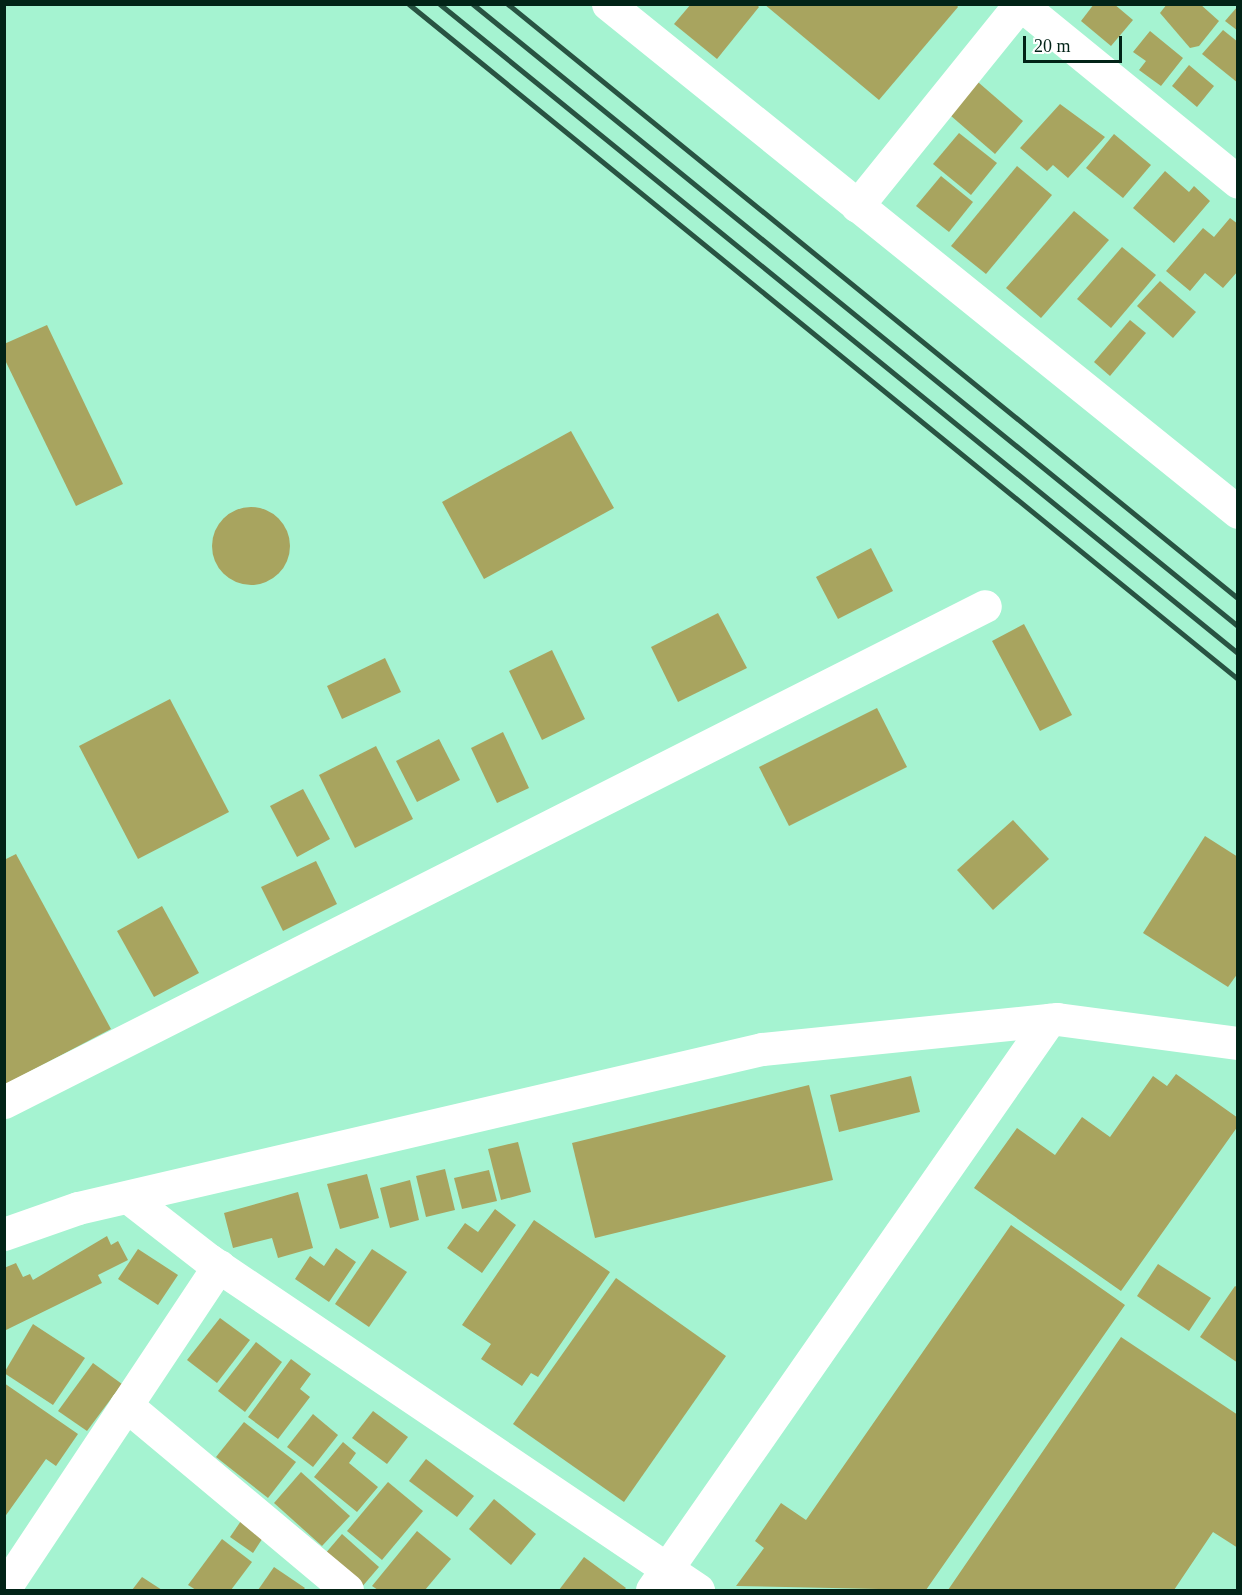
<!DOCTYPE html>
<html>
<head>
<meta charset="utf-8">
<style>
  body { margin:0 }
  #map { position:relative; width:1242px; height:1595px; overflow:hidden; background:#a5f3d1; font-family:"Times New Roman",serif }
  div>[style] { position:absolute }
  [style*='--x'] { left:calc(var(--x)*1px); top:calc(var(--y)*1px); width:calc(var(--w)*1px); rotate:calc(var(--a)*1deg) }
  .building>* { inset:0; background:#a8a45f }
  .round { border-radius:50% }
  .minor>* { height:33px; margin:-16.5px; padding:0 16.5px; transform-origin:16.5px; border-radius:16.5px; background:#fff }
  .tertiary>* { height:33px; margin:-16.5px; padding:0 16.5px; transform-origin:16.5px; border-radius:16.5px; background:#fff }
  .rail>* { height:4.5px; margin:-2.25px; padding:0 2.25px; transform-origin:2.25px; border-radius:2.25px; background:#285342 }
  span { translate:-50% -50%; white-space:nowrap; text-align:center; line-height:1.15; -webkit-text-stroke:5px #fff; paint-order:stroke }
  .frame { position:absolute; inset:0; border:6px solid #022317; pointer-events:none }
  .scale { position:absolute; left:1023px; top:36px; width:99px; height:27px; box-sizing:border-box; border:3px solid #022317; border-top:0; padding-left:8px; font-size:18px; line-height:21px; white-space:nowrap; color:#022317; -webkit-text-stroke:4px #fff; paint-order:stroke }
</style>
</head>
<body>
<div id="map">
  <div class="building">
    <i style="clip-path:polygon(691px 4px,756px 4px,759px 7px,717px 59px,674px 24px)"></i>
    <i style="clip-path:polygon(764px 4px,956px 4px,958px 7px,879px 100px)"></i>
    <i style="clip-path:polygon(1094px 4px,1114px 4px,1133px 20px,1111px 46px,1081px 21px)"></i>
    <i style="clip-path:polygon(1167px 4px,1200px 4px,1219px 21px,1199px 46px,1190px 48px,1160px 13px)"></i>
    <i style="clip-path:polygon(1238px 6px,1238px 31px,1225px 21px)"></i>
    <i style="clip-path:polygon(1223px 30px,1238px 42px,1238px 83px,1202px 54px)"></i>
    <i style="clip-path:polygon(1150px 31px,1183px 58px,1161px 86px,1139px 70px,1146px 61px,1133px 52px)"></i>
    <i style="clip-path:polygon(1189px 65px,1214px 86px,1197px 107px,1172px 86px)"></i>
    <i style="clip-path:polygon(971px 76px,1023px 121px,995px 154px,943px 109px)"></i>
    <i style="clip-path:polygon(1060px 104px,1105px 137px,1068px 178px,1053px 165px,1047px 171px,1020px 148px)"></i>
    <i style="clip-path:polygon(959px 133px,997px 163px,971px 195px,933px 164px)"></i>
    <i style="clip-path:polygon(1114px 134px,1151px 165px,1123px 198px,1086px 168px)"></i>
    <i style="clip-path:polygon(1017px 166px,1052px 195px,986px 274px,951px 246px)"></i>
    <i style="clip-path:polygon(1165px 171px,1189px 192px,1194px 186px,1210px 201px,1174px 243px,1133px 208px)"></i>
    <i style="clip-path:polygon(941px 176px,973px 202px,949px 232px,916px 206px)"></i>
    <i style="clip-path:polygon(1074px 211px,1109px 240px,1041px 318px,1006px 288px)"></i>
    <i style="clip-path:polygon(1230px 218px,1238px 224px,1238px 271px,1223px 288px,1205px 273px,1190px 291px,1166px 271px,1203px 228px,1214px 237px)"></i>
    <i style="clip-path:polygon(1122px 247px,1156px 275px,1111px 328px,1077px 299px)"></i>
    <i style="clip-path:polygon(1160px 281px,1196px 312px,1173px 338px,1137px 306px)"></i>
    <i style="clip-path:polygon(1130px 320px,1146px 333px,1110px 376px,1094px 362px)"></i>
    <i style="clip-path:polygon(47px 325px,123px 484px,76px 506px,4px 358px,4px 344px)"></i>
    <i style="clip-path:polygon(571px 431px,614px 508px,484px 579px,442px 502px)"></i>
    <i class="round" style="left:212px;top:507px;width:78px;height:78px"></i>
    <i style="clip-path:polygon(871px 548px,893px 591px,838px 619px,816px 577px)"></i>
    <i style="clip-path:polygon(718px 613px,747px 668px,678px 702px,651px 647px)"></i>
    <i style="clip-path:polygon(1024px 624px,1072px 715px,1040px 731px,992px 641px)"></i>
    <i style="clip-path:polygon(552px 650px,585px 719px,542px 740px,509px 671px)"></i>
    <i style="clip-path:polygon(385px 658px,401px 692px,342px 719px,327px 686px)"></i>
    <i style="clip-path:polygon(170px 699px,229px 812px,138px 859px,79px 746px)"></i>
    <i style="clip-path:polygon(877px 708px,907px 767px,789px 826px,759px 767px)"></i>
    <i style="clip-path:polygon(503px 732px,529px 788px,497px 803px,471px 748px)"></i>
    <i style="clip-path:polygon(439px 739px,460px 780px,417px 802px,396px 761px)"></i>
    <i style="clip-path:polygon(376px 746px,413px 819px,355px 848px,319px 775px)"></i>
    <i style="clip-path:polygon(303px 789px,330px 839px,297px 857px,270px 806px)"></i>
    <i style="clip-path:polygon(1013px 820px,1049px 859px,993px 910px,957px 870px)"></i>
    <i style="clip-path:polygon(1205px 836px,1238px 857px,1238px 973px,1228px 987px,1143px 933px)"></i>
    <i style="clip-path:polygon(16px 854px,111px 1029px,4px 1085px,4px 860px)"></i>
    <i style="clip-path:polygon(316px 861px,337px 904px,283px 931px,261px 887px)"></i>
    <i style="clip-path:polygon(162px 906px,199px 973px,154px 997px,117px 931px)"></i>
    <i style="clip-path:polygon(1176px 1074px,1238px 1118px,1238px 1126px,1121px 1291px,974px 1188px,1017px 1128px,1055px 1155px,1082px 1117px,1110px 1137px,1153px 1076px,1167px 1086px)"></i>
    <i style="clip-path:polygon(911px 1076px,920px 1112px,839px 1132px,830px 1095px)"></i>
    <i style="clip-path:polygon(809px 1085px,833px 1180px,595px 1238px,572px 1143px)"></i>
    <i style="clip-path:polygon(518px 1142px,531px 1192px,501px 1200px,488px 1149px)"></i>
    <i style="clip-path:polygon(445px 1169px,455px 1210px,426px 1217px,416px 1176px)"></i>
    <i style="clip-path:polygon(489px 1170px,497px 1201px,462px 1209px,454px 1178px)"></i>
    <i style="clip-path:polygon(367px 1174px,379px 1218px,340px 1229px,327px 1184px)"></i>
    <i style="clip-path:polygon(410px 1180px,419px 1220px,390px 1228px,380px 1188px)"></i>
    <i style="clip-path:polygon(298px 1192px,313px 1248px,278px 1258px,272px 1238px,233px 1248px,224px 1213px)"></i>
    <i style="clip-path:polygon(495px 1209px,516px 1225px,482px 1273px,447px 1248px,465px 1223px,478px 1232px)"></i>
    <i style="clip-path:polygon(534px 1220px,610px 1272px,538px 1377px,531px 1373px,522px 1386px,481px 1359px,491px 1344px,462px 1325px)"></i>
    <i style="clip-path:polygon(1011px 1225px,1125px 1305px,926px 1590px,736px 1586px,764px 1548px,755px 1541px,781px 1503px,806px 1520px)"></i>
    <i style="clip-path:polygon(107px 1236px,111px 1245px,118px 1241px,128px 1260px,98px 1275px,102px 1283px,4px 1331px,4px 1268px,16px 1263px,23px 1277px,30px 1274px,33px 1280px)"></i>
    <i style="clip-path:polygon(336px 1248px,356px 1262px,329px 1302px,295px 1279px,310px 1256px,324px 1266px)"></i>
    <i style="clip-path:polygon(138px 1249px,178px 1275px,158px 1305px,118px 1279px)"></i>
    <i style="clip-path:polygon(372px 1249px,407px 1272px,369px 1327px,335px 1304px)"></i>
    <i style="clip-path:polygon(1158px 1264px,1211px 1298px,1189px 1331px,1137px 1296px)"></i>
    <i style="clip-path:polygon(616px 1278px,726px 1356px,624px 1502px,513px 1424px)"></i>
    <i style="clip-path:polygon(1235px 1286px,1238px 1288px,1238px 1363px,1200px 1337px)"></i>
    <i style="clip-path:polygon(220px 1318px,250px 1340px,217px 1383px,187px 1360px)"></i>
    <i style="clip-path:polygon(33px 1324px,85px 1358px,53px 1405px,4px 1373px)"></i>
    <i style="clip-path:polygon(1121px 1337px,1238px 1415px,1238px 1548px,1213px 1532px,1174px 1590px,948px 1590px)"></i>
    <i style="clip-path:polygon(256px 1342px,282px 1362px,245px 1412px,218px 1391px)"></i>
    <i style="clip-path:polygon(291px 1359px,311px 1374px,300px 1389px,310px 1397px,278px 1439px,248px 1417px)"></i>
    <i style="clip-path:polygon(93px 1363px,122px 1384px,87px 1431px,58px 1411px)"></i>
    <i style="clip-path:polygon(4px 1383px,78px 1434px,56px 1466px,46px 1459px,4px 1518px)"></i>
    <i style="clip-path:polygon(373px 1411px,408px 1437px,387px 1464px,352px 1438px)"></i>
    <i style="clip-path:polygon(313px 1414px,338px 1435px,313px 1467px,287px 1447px)"></i>
    <i style="clip-path:polygon(244px 1422px,296px 1462px,268px 1498px,216px 1457px)"></i>
    <i style="clip-path:polygon(343px 1442px,356px 1453px,349px 1463px,378px 1487px,357px 1512px,314px 1477px)"></i>
    <i style="clip-path:polygon(426px 1459px,474px 1496px,457px 1517px,409px 1481px)"></i>
    <i style="clip-path:polygon(301px 1472px,350px 1516px,322px 1546px,274px 1503px)"></i>
    <i style="clip-path:polygon(388px 1482px,423px 1511px,382px 1560px,347px 1531px)"></i>
    <i style="clip-path:polygon(494px 1499px,536px 1534px,511px 1565px,469px 1529px)"></i>
    <i style="clip-path:polygon(243px 1518px,266px 1533px,253px 1553px,230px 1537px)"></i>
    <i style="clip-path:polygon(417px 1531px,451px 1559px,425px 1590px,378px 1590px,372px 1586px)"></i>
    <i style="clip-path:polygon(342px 1534px,379px 1567px,361px 1588px,324px 1555px)"></i>
    <i style="clip-path:polygon(222px 1539px,252px 1562px,231px 1590px,196px 1590px,188px 1585px)"></i>
    <i style="clip-path:polygon(584px 1557px,626px 1588px,624px 1590px,559px 1590px)"></i>
    <i style="clip-path:polygon(274px 1567px,305px 1588px,303px 1590px,258px 1590px)"></i>
    <i style="clip-path:polygon(142px 1577px,162px 1590px,132px 1590px)"></i>
  </div>
  <div class="minor">
    <i style="--x:857;--y:206;--w:260;--a:-51.1"></i>
    <i style="--x:1020;--y:4;--w:281;--a:39.2"></i>
    <i style="--x:4;--y:1102;--w:1099;--a:-26.82"></i>
    <i style="--x:128;--y:1197;--w:103;--a:37.9"></i>
    <i style="--x:209;--y:1260;--w:590;--a:34.01"></i>
    <i style="--x:4;--y:1234;--w:78;--a:-19.4"></i>
    <i style="--x:78;--y:1208;--w:702;--a:-13.09"></i>
    <i style="--x:762;--y:1049;--w:297;--a:-5.8"></i>
    <i style="--x:1057;--y:1019;--w:183;--a:7.6"></i>
    <i style="--x:126;--y:1405;--w:288;--a:39.9"></i>
    <i style="--x:4;--y:1589;--w:388;--a:-56.4"></i>
    <i style="--x:652;--y:1590;--w:695;--a:-55.14"></i>
  </div>
  <div class="tertiary">
    <i style="--x:608;--y:4;--w:809;--a:38.88"></i>
  </div>
  <div class="rail">
    <i style="--x:409;--y:4;--w:1069;--a:39.15"></i>
    <i style="--x:440;--y:4;--w:1029;--a:39.12"></i>
    <i style="--x:473;--y:4;--w:986;--a:39.11"></i>
    <i style="--x:508;--y:4;--w:941;--a:39.14"></i>
  </div>
  <div class="frame"></div>
  <div class="scale">20 m</div>
</div>
</body>
</html>
